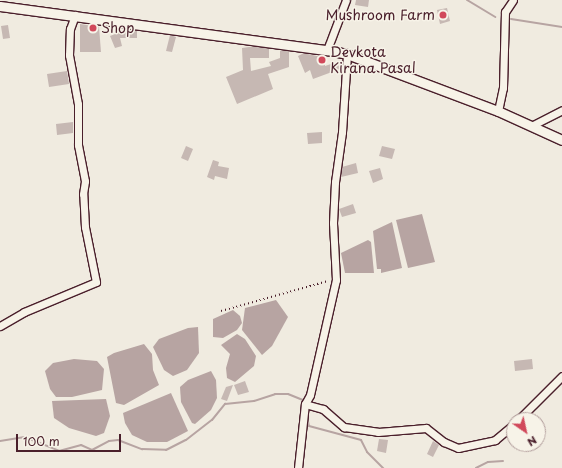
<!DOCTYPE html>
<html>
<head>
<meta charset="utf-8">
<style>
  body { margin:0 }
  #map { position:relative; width:562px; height:468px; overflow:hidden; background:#f0ebe0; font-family:"Playpen Sans",sans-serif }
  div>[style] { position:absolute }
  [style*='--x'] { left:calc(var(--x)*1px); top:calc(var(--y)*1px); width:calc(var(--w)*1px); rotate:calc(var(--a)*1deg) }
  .water>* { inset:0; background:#b7a4a2 }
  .stream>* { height:2px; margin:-1px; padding:0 1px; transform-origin:1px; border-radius:1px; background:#b7a4a2 }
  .building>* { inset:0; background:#c6b8b3 }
  .path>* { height:1.5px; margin-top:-0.75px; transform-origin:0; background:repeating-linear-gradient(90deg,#4a1f2b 0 1px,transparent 0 4px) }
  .roads { filter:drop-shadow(1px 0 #4a1f2b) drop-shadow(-1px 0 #4a1f2b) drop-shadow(0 1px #4a1f2b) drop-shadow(0 -1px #4a1f2b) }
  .minor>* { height:7px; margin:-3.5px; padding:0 3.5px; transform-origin:3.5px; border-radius:3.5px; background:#f7f3e8 }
  .secondary>* { height:9px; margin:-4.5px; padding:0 4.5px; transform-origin:4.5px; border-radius:4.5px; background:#f7f3e8 }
  .dots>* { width:11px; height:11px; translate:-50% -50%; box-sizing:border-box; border:2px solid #f7f3e8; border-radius:50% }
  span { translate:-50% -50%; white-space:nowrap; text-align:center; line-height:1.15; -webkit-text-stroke:3px #f7f3e8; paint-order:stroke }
  .poi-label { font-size:14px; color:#4a1f2b }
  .right { translate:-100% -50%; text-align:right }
  .left { translate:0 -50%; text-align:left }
  .north { position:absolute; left:506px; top:412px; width:40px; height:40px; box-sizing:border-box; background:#f7f3e8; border:1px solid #b29e9c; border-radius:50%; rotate:146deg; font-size:11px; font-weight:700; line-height:16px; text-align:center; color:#4a1f2b }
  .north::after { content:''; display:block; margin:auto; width:14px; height:18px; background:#d1495b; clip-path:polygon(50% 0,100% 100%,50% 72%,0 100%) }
  .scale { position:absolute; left:16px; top:434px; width:105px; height:18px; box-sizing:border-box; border:2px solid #4a1f2b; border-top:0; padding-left:5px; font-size:12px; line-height:14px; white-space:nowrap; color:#4a1f2b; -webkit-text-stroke:3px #f7f3e8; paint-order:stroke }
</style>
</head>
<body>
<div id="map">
  <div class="water">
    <i style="clip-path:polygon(422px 214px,435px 262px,408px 268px,396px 220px)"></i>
    <i style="clip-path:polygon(392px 222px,402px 268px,381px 273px,381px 269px,377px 269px,373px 231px)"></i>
    <i style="clip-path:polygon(368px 240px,371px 242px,374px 273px,345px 273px,341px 253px)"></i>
    <i style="clip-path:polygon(276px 300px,288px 317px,272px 346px,262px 355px,242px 330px,245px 308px)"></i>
    <i style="clip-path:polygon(233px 310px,240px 316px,242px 323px,237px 330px,223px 338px,213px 337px,213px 319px)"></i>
    <i style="clip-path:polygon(198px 327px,199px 353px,187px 370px,173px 376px,164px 370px,153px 347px,159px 339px,188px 328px)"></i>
    <i style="clip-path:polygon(237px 334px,245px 339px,256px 356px,254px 366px,235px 382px,227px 378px,226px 368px,230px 354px,221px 345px)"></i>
    <i style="clip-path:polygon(144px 344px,152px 354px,153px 370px,159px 385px,124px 405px,116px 403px,107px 357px,114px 353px)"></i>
    <i style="clip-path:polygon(74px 359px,97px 361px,104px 369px,102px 390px,72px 397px,56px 397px,50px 389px,45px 371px,53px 363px)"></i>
    <i style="clip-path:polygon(211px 371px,216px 380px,217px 398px,211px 410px,195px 424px,192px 423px,181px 402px,180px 387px,188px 380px)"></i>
    <i style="clip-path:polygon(171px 393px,188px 431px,167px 442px,147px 442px,132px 435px,125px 423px,123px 413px)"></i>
    <i style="clip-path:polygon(106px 399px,110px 416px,104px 433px,96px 436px,69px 428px,54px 418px,52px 401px)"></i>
  </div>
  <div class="stream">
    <i style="--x:467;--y:0;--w:33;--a:31"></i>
    <i style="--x:511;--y:19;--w:52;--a:8.9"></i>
    <i style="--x:307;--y:416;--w:10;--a:79"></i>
    <i style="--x:309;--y:426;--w:54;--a:15.1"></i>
    <i style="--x:361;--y:440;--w:13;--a:63"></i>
    <i style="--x:367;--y:452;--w:23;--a:45"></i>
    <i style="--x:0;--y:441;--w:25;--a:-9"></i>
    <i style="--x:25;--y:437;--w:37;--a:22"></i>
    <i style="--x:59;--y:451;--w:23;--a:-15"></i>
    <i style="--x:81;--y:445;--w:12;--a:24"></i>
    <i style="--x:92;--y:450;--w:19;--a:-28"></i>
    <i style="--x:109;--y:441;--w:9;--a:-6"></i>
    <i style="--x:118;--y:440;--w:26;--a:21"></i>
    <i style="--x:142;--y:449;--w:24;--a:2"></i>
    <i style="--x:166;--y:450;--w:22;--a:-27"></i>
    <i style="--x:186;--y:440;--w:33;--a:-38"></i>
    <i style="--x:212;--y:420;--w:21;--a:-51"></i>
    <i style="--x:225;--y:404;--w:29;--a:-6"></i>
    <i style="--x:254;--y:401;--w:22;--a:-18"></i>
    <i style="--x:275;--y:394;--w:13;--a:0"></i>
    <i style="--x:288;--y:394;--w:16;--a:22"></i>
    <i style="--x:476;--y:468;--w:13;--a:-27"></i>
    <i style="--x:488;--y:462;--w:15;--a:-4"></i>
  </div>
  <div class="building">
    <i style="clip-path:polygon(356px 0,369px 0,368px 7px,355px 5px)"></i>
    <i style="clip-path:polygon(447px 8px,450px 21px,440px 24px,437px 10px)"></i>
    <i style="clip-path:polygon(80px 24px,99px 27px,101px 52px,80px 52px)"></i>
    <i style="clip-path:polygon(8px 25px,10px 38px,3px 39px,1px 26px)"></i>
    <i style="clip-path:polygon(128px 29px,137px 31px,137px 38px,120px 38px,122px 46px,115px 48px,110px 36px)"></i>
    <i style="clip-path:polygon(170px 35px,176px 37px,172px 52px,166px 51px)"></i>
    <i style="clip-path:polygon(256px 46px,269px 48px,269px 58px,250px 58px,251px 71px,271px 66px,269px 62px,280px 58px,280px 51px,289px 51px,289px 67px,268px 74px,273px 89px,237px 104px,226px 77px,243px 70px,242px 48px)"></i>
    <i style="clip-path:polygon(304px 53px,325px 58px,325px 66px,337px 62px,340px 69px,313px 79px,310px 70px,305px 73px,298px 56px)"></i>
    <i style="clip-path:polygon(67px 71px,69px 84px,49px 87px,47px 74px)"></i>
    <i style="clip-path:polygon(73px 122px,73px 133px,57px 135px,56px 124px)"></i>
    <i style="clip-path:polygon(322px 132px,322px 143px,308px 144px,307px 133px)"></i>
    <i style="clip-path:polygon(186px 146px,193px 149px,188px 161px,181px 158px)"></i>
    <i style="clip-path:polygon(382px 146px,395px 149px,392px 159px,379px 156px)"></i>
    <i style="clip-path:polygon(213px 160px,219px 162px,218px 166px,229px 168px,227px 179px,215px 176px,214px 180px,207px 177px)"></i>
    <i style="clip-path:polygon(356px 163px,358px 173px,341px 177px,342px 167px)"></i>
    <i style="clip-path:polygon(380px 168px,383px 179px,373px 183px,369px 171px)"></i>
    <i style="clip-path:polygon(353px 204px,356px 213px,342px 217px,339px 209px)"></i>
    <i style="clip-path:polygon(532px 359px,533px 369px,515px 371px,514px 361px)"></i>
    <i style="clip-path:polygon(245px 381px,249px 392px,238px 395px,234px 385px)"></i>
    <i style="clip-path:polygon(233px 385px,227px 401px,221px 399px,226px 387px)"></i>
    <i style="clip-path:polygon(379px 439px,388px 440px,386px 453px,377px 451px)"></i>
    <i style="clip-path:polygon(433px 441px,439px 445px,433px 457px,427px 454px)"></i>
  </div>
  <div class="path">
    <i style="--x:221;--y:311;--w:111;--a:-15.7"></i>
  </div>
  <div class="roads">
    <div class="minor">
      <i style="--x:327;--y:50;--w:53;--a:-69.2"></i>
      <i style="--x:498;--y:111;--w:24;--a:-78"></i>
      <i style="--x:503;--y:88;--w:76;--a:-88.5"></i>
      <i style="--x:505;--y:12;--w:14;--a:-56"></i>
      <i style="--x:531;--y:126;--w:35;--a:-27"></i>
      <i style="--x:0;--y:326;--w:28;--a:-30"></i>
      <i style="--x:24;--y:312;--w:78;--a:-22.6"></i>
      <i style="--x:96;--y:282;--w:56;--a:-101.3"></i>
      <i style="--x:85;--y:227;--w:33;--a:-93"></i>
      <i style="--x:83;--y:194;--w:13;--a:-81"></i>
      <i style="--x:85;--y:181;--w:37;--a:-101"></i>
      <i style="--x:78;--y:145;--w:41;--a:-90"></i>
      <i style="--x:78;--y:104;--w:50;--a:-100.4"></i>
      <i style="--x:69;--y:55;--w:26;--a:-88"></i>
      <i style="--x:70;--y:29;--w:15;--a:-70"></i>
      <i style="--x:305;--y:404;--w:19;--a:16"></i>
      <i style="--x:323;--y:409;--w:28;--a:41"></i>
      <i style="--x:344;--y:427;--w:34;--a:8"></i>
      <i style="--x:378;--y:432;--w:48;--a:-4.8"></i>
      <i style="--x:426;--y:428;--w:23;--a:38"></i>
      <i style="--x:444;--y:442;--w:15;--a:23"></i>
      <i style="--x:458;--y:448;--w:38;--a:-12"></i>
      <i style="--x:495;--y:440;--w:25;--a:-40"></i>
      <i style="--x:518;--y:420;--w:62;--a:-45"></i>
      <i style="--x:298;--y:468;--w:64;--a:-83.8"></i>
      <i style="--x:305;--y:404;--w:10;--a:-61"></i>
      <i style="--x:310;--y:395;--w:118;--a:-77.3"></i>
      <i style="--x:336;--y:280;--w:57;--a:-93"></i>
      <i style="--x:333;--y:223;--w:41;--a:-87.2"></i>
      <i style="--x:335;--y:182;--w:50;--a:-82"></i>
      <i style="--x:342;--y:132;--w:78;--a:-86.3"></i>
    </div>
    <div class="secondary">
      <i style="--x:0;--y:6;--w:330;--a:7.7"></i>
      <i style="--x:327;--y:50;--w:20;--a:11"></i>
      <i style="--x:347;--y:54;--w:161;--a:20.7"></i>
      <i style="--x:498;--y:111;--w:70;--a:24.4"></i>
    </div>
  </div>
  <div class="dots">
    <i style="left:443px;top:15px;background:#d1495b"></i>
    <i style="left:93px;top:28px;background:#d1495b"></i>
    <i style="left:322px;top:60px;background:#d1495b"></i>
  </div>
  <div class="poi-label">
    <span class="right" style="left:435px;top:15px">Mushroom Farm</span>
    <span class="left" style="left:101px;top:28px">Shop</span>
    <span class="left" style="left:330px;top:60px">Devkota<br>Kirana Pasal</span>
  </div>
  <div class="north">N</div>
  <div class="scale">100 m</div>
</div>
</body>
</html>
